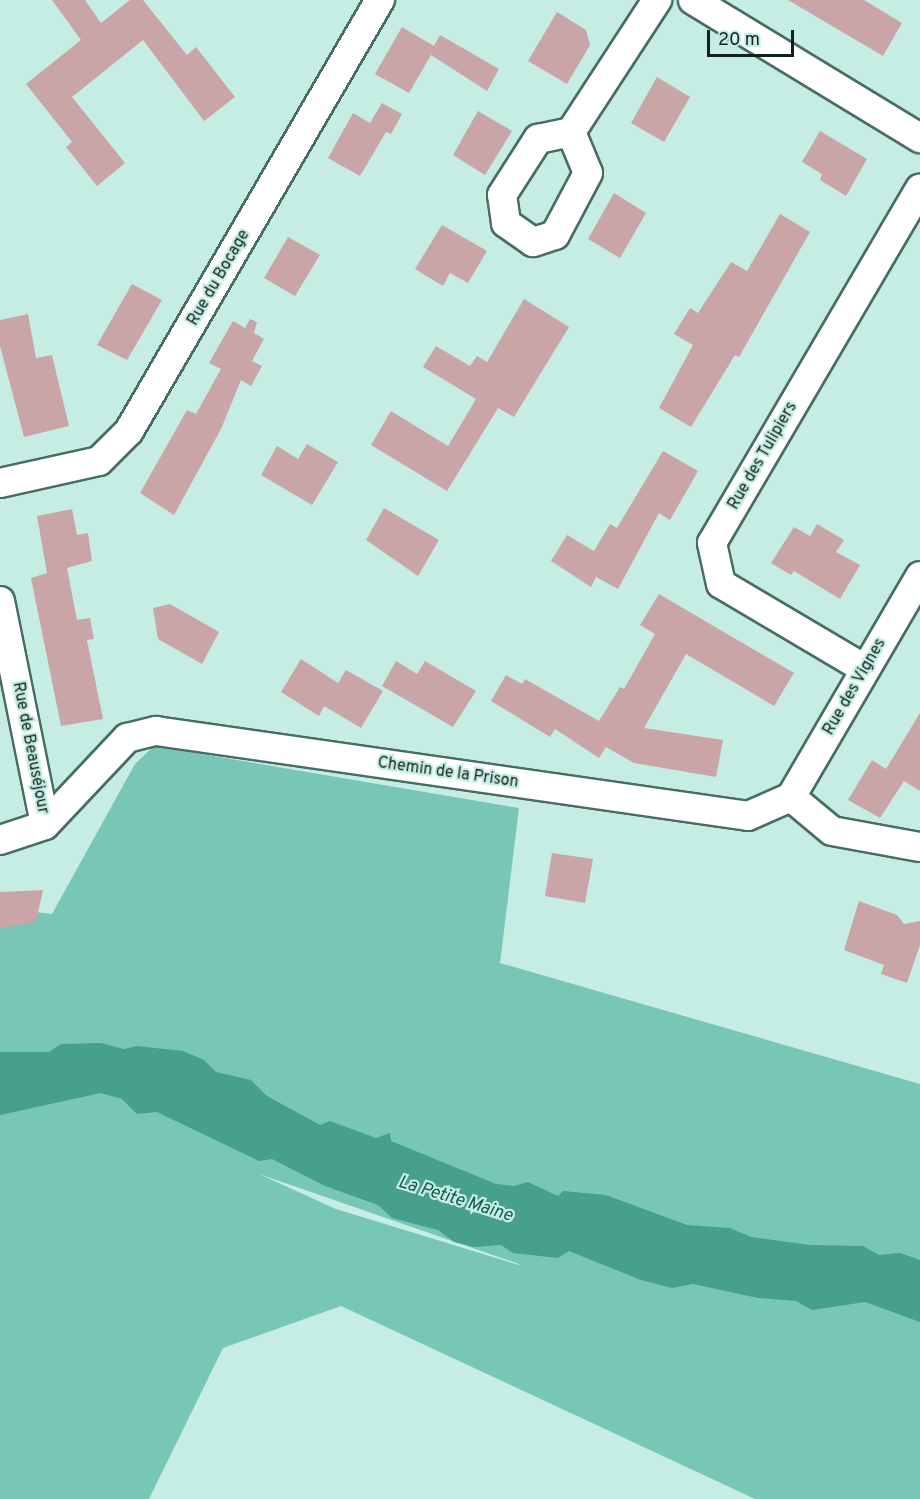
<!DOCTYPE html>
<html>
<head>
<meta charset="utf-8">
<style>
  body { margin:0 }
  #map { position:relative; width:920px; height:1499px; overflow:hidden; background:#c6ede3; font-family:Overpass,sans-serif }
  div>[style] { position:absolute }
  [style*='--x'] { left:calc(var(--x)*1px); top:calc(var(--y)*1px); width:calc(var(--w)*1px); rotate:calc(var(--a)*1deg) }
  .green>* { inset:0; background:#78c6b5 }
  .water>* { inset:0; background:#479f8e }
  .building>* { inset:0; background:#c9a5a8 }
  .roads { filter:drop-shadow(2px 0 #496c64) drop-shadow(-2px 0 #496c64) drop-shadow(0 2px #496c64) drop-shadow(0 -2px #496c64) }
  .minor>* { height:28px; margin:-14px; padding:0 14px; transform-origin:14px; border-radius:14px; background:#fff }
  span { translate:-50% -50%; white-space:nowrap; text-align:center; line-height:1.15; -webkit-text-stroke:4.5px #c6ede3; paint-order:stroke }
  .street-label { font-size:16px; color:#12211e }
  .water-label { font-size:18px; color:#105a4e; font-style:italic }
  .scale { position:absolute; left:707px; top:30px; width:87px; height:27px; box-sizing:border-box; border:3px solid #12211e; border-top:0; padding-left:8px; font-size:18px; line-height:21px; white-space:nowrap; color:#12211e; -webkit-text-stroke:4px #c6ede3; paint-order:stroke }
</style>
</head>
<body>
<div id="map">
  <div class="green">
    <i style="clip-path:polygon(evenodd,154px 746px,519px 808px,500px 963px,920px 1084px,920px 1499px,755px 1499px,341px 1306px,223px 1348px,149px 1499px,0 1499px,0 908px,52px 914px,135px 764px,154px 746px,259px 1174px,519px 1264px,519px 1265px,336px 1209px,259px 1174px)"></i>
  </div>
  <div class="water">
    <i style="clip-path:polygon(101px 1043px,124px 1049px,137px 1046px,183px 1051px,204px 1060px,216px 1072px,251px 1080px,267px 1096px,320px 1125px,330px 1121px,376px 1138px,390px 1133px,391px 1141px,496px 1184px,514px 1186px,528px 1182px,558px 1196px,563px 1191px,606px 1195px,687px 1225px,730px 1228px,751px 1237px,810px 1245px,863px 1246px,879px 1255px,900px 1253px,920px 1260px,920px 1322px,865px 1302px,812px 1310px,796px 1301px,758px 1298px,693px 1284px,672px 1288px,641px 1280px,569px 1251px,558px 1258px,513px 1253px,501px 1245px,474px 1247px,454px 1242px,438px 1230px,392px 1218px,378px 1205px,325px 1186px,272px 1159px,259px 1161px,157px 1112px,137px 1114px,122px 1099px,101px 1093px,0 1115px,0 1052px,49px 1052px,61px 1044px)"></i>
  </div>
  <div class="building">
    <i style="clip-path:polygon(52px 0,85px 0,101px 23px,130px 0,143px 0,187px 55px,196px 47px,235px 97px,204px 121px,143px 40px,72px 97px,125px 163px,97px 186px,66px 147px,72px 142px,26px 84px,81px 40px)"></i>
    <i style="clip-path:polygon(788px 0,864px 0,902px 23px,883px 56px)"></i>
    <i style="clip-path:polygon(557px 12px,586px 30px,590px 45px,567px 84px,528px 61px)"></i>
    <i style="clip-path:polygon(402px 27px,434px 46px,440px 35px,499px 69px,487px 91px,431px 55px,409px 93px,375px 74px)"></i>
    <i style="clip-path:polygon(657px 77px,690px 97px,664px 142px,631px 123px)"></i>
    <i style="clip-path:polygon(382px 103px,402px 114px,391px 134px,386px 132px,360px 176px,328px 158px,353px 113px,370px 123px)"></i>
    <i style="clip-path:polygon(478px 111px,512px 131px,485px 175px,453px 155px)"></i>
    <i style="clip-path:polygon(820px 131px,867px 159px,846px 196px,820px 180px,822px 174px,802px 162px)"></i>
    <i style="clip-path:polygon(614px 193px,646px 213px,620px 258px,588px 239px)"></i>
    <i style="clip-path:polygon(780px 214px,810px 232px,739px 357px,735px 355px,691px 427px,659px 408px,693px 345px,674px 334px,690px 308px,698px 313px,731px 262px,747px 271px)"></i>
    <i style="clip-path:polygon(442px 225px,487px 251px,468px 283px,450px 273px,443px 286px,415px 269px)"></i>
    <i style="clip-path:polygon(288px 237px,320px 255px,295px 296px,264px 278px)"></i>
    <i style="clip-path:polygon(132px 284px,162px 300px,127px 360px,97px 345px)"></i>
    <i style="clip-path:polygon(524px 299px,569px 327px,514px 417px,498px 408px,447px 491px,371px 445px,391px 411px,448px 446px,476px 399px,423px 367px,436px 346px,470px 366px,477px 356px,487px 362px)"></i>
    <i style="clip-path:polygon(28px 314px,36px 358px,52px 355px,69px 426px,24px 437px,0 346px,0 320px)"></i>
    <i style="clip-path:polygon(250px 319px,257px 322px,254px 333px,264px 339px,252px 361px,262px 366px,251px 386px,241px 380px,221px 429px,174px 515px,140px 493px,187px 410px,196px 414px,221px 369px,209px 363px,233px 321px,245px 328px)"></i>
    <i style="clip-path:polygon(307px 444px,338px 462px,312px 505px,261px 475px,277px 446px,298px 459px)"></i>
    <i style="clip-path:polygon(663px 451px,698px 471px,670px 520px,659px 513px,618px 589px,596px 577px,591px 587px,551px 561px,567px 535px,594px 551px,610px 524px,617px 528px)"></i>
    <i style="clip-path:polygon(384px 508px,439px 540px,418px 576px,366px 540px)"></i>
    <i style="clip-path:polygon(72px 509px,77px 535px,88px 533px,92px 561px,67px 568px,77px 620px,90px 618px,94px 639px,87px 640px,103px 719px,61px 726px,31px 578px,47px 573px,37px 516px)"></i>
    <i style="clip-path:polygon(817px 524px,844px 540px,836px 552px,860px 565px,840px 599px,794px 571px,791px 575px,771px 563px,794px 527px,810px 536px)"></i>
    <i style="clip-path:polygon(659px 594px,794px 673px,774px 706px,686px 654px,644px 728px,723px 740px,716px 777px,634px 763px,606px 747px,599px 758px,555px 729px,550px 737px,491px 701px,506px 675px,522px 684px,525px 679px,599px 721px,620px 687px,624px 689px,655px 634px,640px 625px)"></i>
    <i style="clip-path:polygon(170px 604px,219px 632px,202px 664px,158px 639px,153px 608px)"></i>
    <i style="clip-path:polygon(301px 659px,338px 683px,346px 670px,383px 691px,361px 728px,324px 706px,319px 716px,281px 692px)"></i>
    <i style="clip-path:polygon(396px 661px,417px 674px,425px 661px,476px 691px,453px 727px,382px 686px)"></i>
    <i style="clip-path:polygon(920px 713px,920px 791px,904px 781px,880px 818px,848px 800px,872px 760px,886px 769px)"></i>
    <i style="clip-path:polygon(552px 853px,593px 859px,585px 903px,545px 896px)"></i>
    <i style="clip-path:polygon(43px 890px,36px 922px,0 928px,0 892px)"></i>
    <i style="clip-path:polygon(859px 901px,897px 915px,904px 924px,920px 921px,920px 945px,907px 983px,881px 974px,884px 965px,844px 950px)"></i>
  </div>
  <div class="roads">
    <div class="minor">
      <i style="--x:693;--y:0;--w:266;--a:31.3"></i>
      <i style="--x:571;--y:132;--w:44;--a:67.5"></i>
      <i style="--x:588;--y:173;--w:70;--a:118"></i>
      <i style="--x:555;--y:235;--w:23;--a:162"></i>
      <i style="--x:533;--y:242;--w:33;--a:-145"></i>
      <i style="--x:506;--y:223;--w:28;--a:-98"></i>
      <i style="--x:502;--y:195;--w:67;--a:-57.3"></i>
      <i style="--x:538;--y:139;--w:34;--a:-12"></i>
      <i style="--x:571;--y:132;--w:158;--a:-56.9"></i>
      <i style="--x:0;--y:483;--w:101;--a:-12.5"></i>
      <i style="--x:99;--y:461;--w:42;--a:-45"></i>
      <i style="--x:129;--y:431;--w:499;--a:-59.8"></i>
      <i style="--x:0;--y:601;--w:228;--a:78.6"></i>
      <i style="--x:865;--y:669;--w:167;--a:-149.4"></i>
      <i style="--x:721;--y:584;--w:42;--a:-102.4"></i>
      <i style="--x:712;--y:543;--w:411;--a:-59.6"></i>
      <i style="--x:791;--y:797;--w:256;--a:-59.7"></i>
      <i style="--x:0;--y:840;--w:47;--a:-18.4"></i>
      <i style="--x:45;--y:825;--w:120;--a:-46.7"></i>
      <i style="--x:127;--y:738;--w:30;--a:-14"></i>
      <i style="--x:156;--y:731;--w:598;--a:8.17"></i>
      <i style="--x:748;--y:816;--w:47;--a:-23.8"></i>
      <i style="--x:791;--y:797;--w:53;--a:39.7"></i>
      <i style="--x:832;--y:831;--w:89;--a:10.3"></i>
    </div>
  </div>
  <div class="street-label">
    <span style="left:219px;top:278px;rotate:-60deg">Rue du Bocage</span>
    <span style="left:763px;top:456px;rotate:-60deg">Rue des Tulipiers</span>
    <span style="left:855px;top:687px;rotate:-60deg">Rue des Vignes</span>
    <span style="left:30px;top:748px;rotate:79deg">Rue de Beauséjour</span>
    <span style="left:448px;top:773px;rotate:8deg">Chemin de la Prison</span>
  </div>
  <div class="water-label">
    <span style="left:455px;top:1200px;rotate:17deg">La Petite Maine</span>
  </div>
  <div class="scale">20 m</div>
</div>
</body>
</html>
